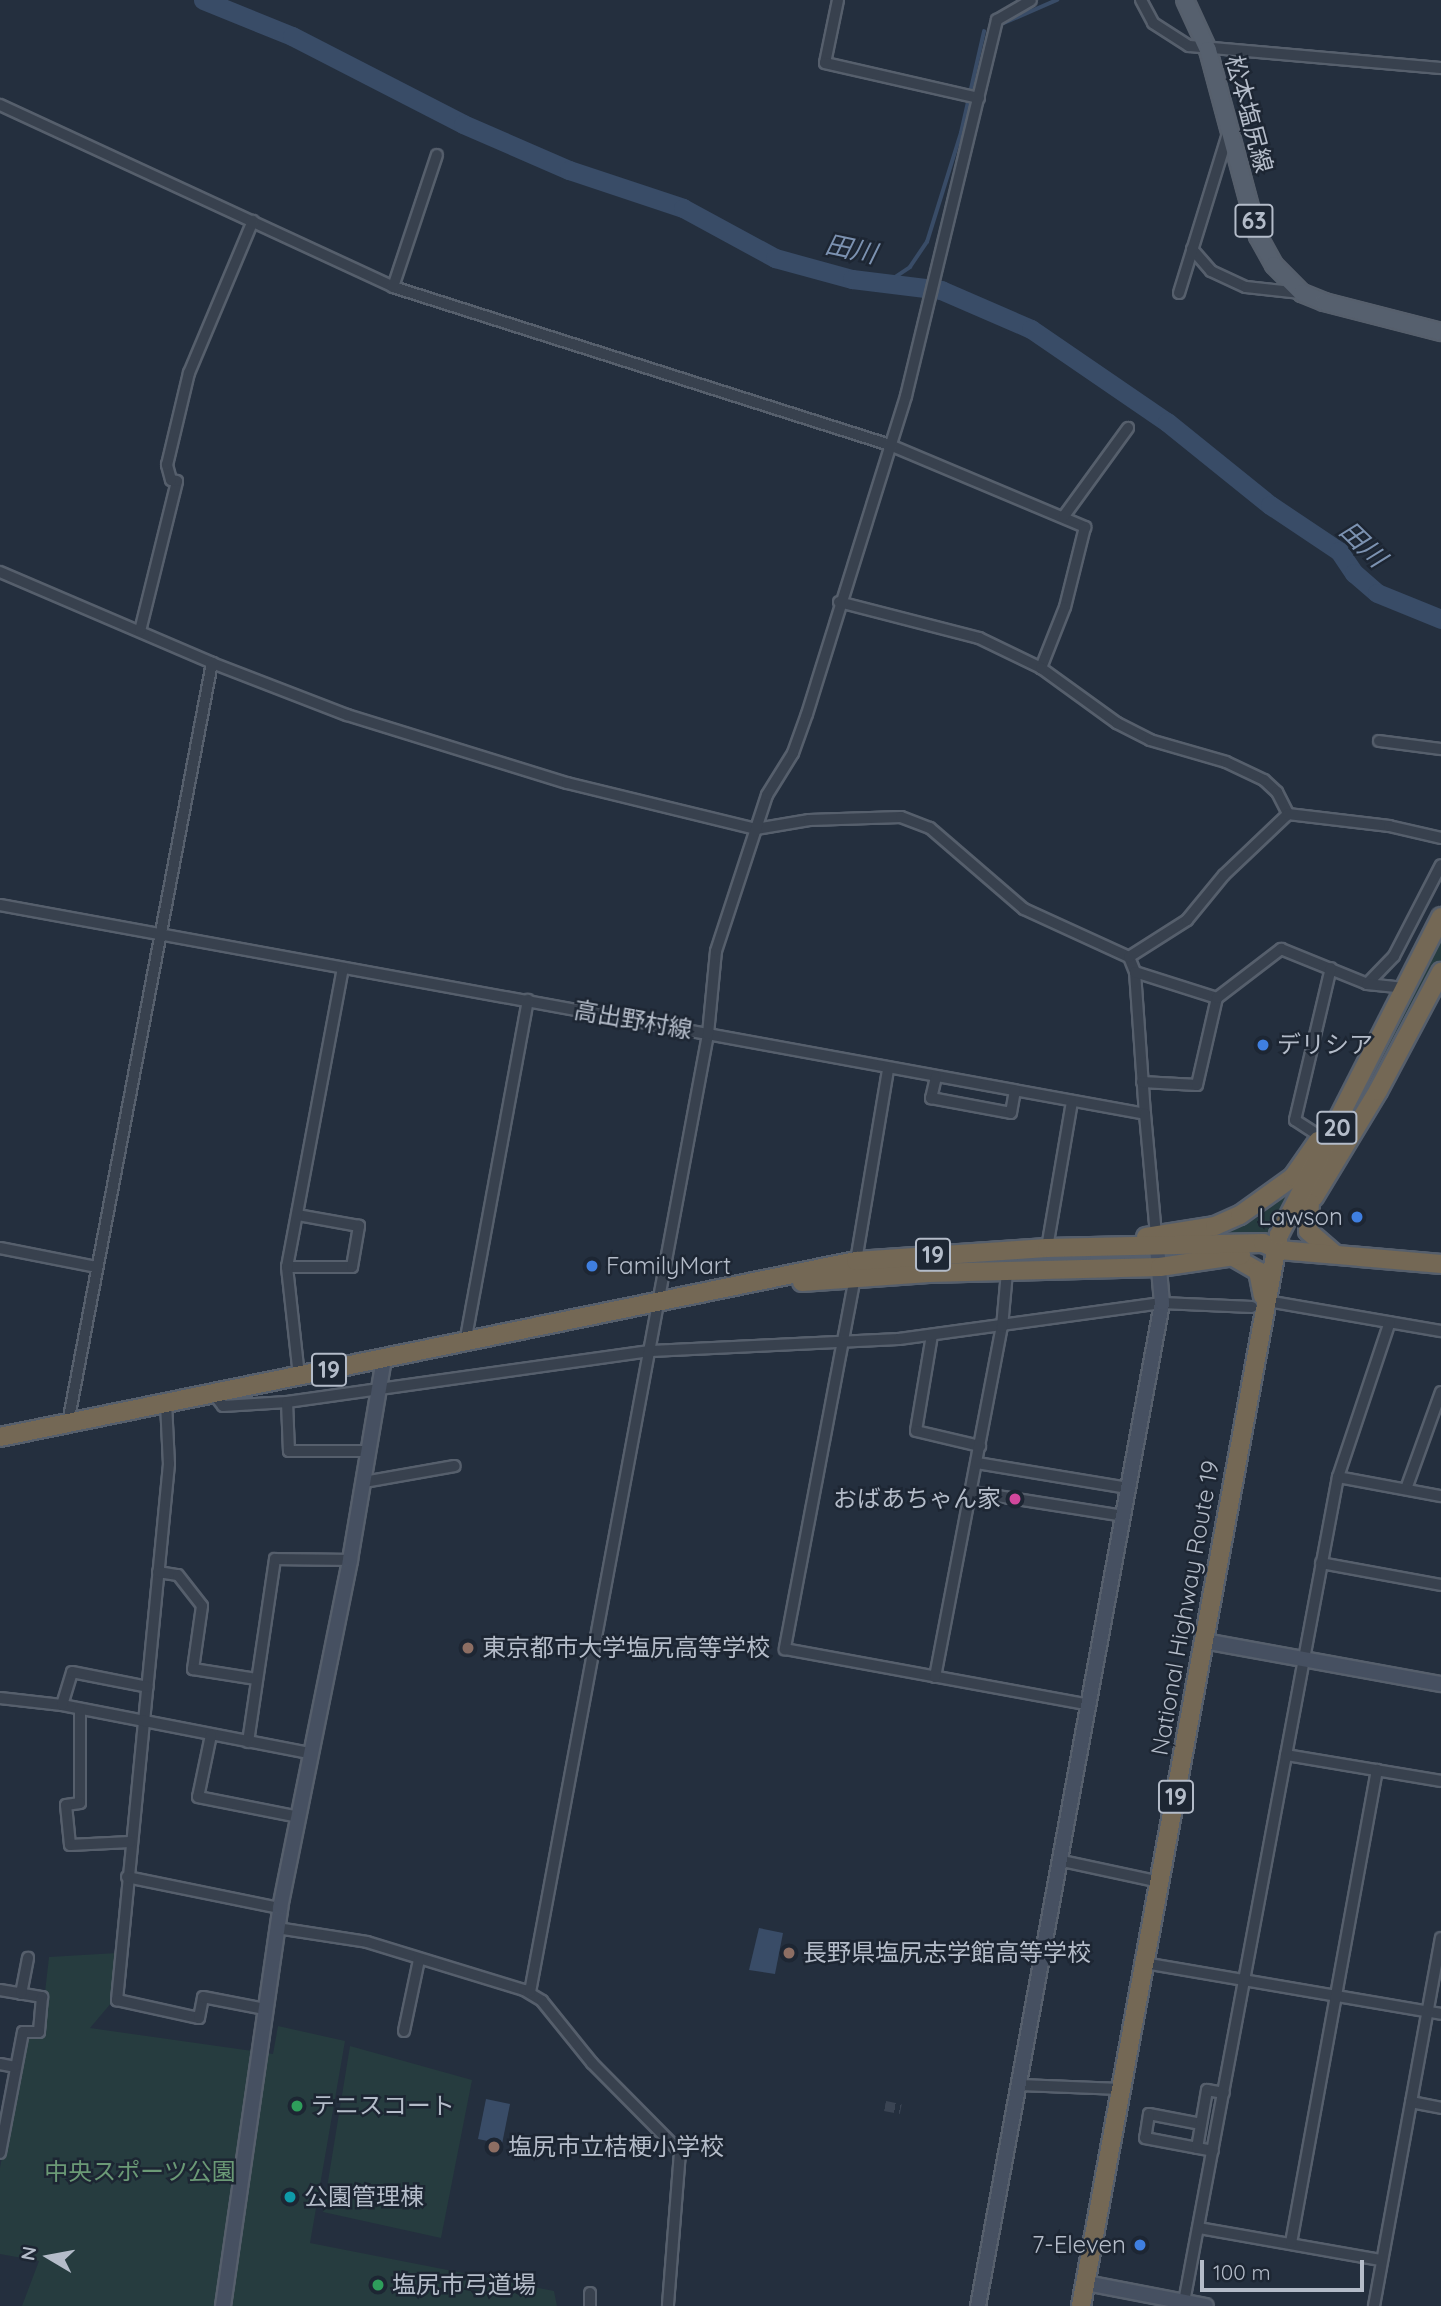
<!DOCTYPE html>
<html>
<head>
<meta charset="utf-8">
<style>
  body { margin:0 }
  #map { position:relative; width:1441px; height:2306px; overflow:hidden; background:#242f3e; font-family:Quicksand,"Noto Sans JP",sans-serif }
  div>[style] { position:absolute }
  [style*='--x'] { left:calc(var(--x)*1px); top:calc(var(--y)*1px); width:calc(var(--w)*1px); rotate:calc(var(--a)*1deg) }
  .green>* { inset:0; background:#263c3f }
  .water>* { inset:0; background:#394c67 }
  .stream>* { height:3.5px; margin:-1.75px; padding:0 1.75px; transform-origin:1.75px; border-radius:1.75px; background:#394c67 }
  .river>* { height:19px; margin:-9.5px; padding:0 9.5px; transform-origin:9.5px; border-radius:9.5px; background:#394c67 }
  .street-tunnel>* { height:10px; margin-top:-5px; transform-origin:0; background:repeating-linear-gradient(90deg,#3a4453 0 10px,transparent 0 15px) }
  .roads { filter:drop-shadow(2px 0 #565f6c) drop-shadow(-2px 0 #565f6c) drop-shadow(0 2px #565f6c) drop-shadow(0 -2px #565f6c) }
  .street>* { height:10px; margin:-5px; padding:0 5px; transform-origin:5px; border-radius:5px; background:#38414e }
  .secondary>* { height:14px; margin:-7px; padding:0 7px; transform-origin:7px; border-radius:7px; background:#465061 }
  .primary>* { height:16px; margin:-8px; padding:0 8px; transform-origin:8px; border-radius:8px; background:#56606e }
  .highway>* { height:18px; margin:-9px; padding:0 9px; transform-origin:9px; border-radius:9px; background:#746855 }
  .dots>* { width:19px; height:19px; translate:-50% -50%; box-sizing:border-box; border:4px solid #1d2633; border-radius:50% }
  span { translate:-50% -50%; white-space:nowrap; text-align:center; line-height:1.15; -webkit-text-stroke:5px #1d2633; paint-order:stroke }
  .shield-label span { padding:2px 5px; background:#1d2633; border:2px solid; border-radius:5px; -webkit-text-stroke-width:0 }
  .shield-label { font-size:23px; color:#b4bcc9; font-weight:700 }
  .street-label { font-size:24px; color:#b4bcc9 }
  .poi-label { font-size:24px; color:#b4bcc9 }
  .left { translate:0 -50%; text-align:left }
  .right { translate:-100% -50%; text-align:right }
  .park-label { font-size:24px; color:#6b9a76 }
  .water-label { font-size:26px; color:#7c92b1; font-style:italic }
  .north { position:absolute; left:14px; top:2222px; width:70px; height:70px; -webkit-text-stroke:5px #1d2633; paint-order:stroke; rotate:280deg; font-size:19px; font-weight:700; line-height:28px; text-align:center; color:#b4bcc9 }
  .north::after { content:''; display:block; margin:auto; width:24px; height:32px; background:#b4bcc9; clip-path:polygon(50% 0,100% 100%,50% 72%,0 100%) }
  .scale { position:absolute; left:1200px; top:2260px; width:164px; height:32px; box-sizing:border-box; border:4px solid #b4bcc9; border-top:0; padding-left:9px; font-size:21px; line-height:24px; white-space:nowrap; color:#b4bcc9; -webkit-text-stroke:5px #1d2633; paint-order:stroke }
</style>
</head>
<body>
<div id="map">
  <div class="green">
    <i style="clip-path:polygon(1441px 937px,1441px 961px,1367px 1099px,1332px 1152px)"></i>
    <i style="clip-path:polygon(1303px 1180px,1270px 1235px,1224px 1235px,1260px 1216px)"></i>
    <i style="clip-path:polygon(1106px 1254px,1109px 1261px,1056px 1262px,1057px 1256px)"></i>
    <i style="clip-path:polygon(117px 1953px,112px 2002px,90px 2028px,273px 2054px,278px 2026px,345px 2041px,310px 2243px,554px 2291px,557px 2306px,22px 2306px,39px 2261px,0 2254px,0 2168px,24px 2038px,40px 2037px,49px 1957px)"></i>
    <i style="clip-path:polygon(350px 2046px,472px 2080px,441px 2238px,323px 2212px)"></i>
  </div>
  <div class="water">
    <i style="clip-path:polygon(759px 1928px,783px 1933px,775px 1974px,749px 1970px)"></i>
    <i style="clip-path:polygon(486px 2099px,510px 2104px,502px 2144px,478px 2139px)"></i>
  </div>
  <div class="stream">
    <i style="--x:1004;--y:23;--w:58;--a:-23.5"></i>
    <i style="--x:891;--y:280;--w:23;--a:-34"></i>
    <i style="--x:910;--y:267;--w:30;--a:-56"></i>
    <i style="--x:927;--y:242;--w:114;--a:-72.7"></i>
    <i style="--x:961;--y:133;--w:104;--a:-77.2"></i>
  </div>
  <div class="river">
    <i style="--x:203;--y:0;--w:96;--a:22"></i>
    <i style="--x:292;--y:36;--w:192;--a:27.2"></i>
    <i style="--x:463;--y:124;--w:116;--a:23.5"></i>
    <i style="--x:569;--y:170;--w:120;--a:18.4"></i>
    <i style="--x:683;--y:208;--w:105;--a:28.5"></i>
    <i style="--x:775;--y:258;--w:80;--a:15.3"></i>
    <i style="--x:852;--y:279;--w:90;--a:7"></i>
    <i style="--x:941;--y:290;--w:98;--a:23.4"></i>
    <i style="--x:1031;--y:329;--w:165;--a:34.4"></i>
    <i style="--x:1167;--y:422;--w:132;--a:38.9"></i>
    <i style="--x:1270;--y:505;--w:83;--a:33.7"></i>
    <i style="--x:1339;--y:551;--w:27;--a:56"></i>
    <i style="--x:1354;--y:573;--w:30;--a:41"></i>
    <i style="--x:1377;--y:593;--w:69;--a:22.1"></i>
  </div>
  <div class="street-tunnel">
    <i style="--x:885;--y:2106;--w:16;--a:11"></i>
  </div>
  <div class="roads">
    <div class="street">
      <i style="--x:838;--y:0;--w:64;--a:101.7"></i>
      <i style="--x:825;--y:63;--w:158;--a:12.8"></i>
      <i style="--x:1141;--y:0;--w:26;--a:62"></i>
      <i style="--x:1153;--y:23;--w:43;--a:32.6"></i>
      <i style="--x:1189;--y:46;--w:253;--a:5"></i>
      <i style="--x:0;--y:105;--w:433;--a:24.8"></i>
      <i style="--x:393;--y:287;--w:522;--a:17.64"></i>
      <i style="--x:890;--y:445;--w:212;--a:22.8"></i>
      <i style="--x:1085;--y:527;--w:82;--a:104"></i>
      <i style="--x:1065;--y:607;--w:66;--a:111.5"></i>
      <i style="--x:1192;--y:249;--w:29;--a:49"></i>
      <i style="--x:1211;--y:271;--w:38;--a:25"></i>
      <i style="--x:1246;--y:287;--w:55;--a:6.2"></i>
      <i style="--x:393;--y:287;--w:139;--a:-71.6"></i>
      <i style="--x:1179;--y:293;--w:170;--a:-72.9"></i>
      <i style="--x:1064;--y:516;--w:109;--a:-54"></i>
      <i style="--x:0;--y:572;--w:231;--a:23.2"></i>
      <i style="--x:212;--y:663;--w:145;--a:21.1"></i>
      <i style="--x:347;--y:715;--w:230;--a:17.2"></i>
      <i style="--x:567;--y:783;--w:195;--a:13.7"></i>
      <i style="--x:756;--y:829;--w:54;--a:-9.6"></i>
      <i style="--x:809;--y:820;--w:92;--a:-1.9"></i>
      <i style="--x:901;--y:817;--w:31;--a:21"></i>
      <i style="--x:930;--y:828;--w:124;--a:40.8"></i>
      <i style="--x:1024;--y:909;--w:115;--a:24.6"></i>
      <i style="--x:1129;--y:957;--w:16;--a:68"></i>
      <i style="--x:1135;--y:972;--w:142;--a:86"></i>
      <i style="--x:839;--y:602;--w:145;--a:14.4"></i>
      <i style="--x:979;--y:638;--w:69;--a:25.8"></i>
      <i style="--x:1041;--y:668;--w:94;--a:35.9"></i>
      <i style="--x:1117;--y:723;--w:37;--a:27"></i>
      <i style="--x:1150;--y:740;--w:79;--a:16.1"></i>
      <i style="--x:1226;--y:762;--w:42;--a:25.3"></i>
      <i style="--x:1264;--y:780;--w:18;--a:43"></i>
      <i style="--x:1277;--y:792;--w:25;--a:63"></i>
      <i style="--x:140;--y:631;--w:154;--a:-76.1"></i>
      <i style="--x:177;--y:481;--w:6;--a:-171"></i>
      <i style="--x:171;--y:480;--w:16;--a:-105"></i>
      <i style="--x:167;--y:465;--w:95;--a:-76.6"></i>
      <i style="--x:189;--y:373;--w:165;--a:-67.2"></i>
      <i style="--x:1379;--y:741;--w:63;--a:7.4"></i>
      <i style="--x:0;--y:905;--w:1164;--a:10.34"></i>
      <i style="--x:1145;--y:1114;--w:122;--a:84.8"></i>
      <i style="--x:1129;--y:957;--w:69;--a:-32.5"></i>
      <i style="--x:1187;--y:920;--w:58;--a:-50.6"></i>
      <i style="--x:1224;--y:875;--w:88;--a:-43.6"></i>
      <i style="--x:1288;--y:814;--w:102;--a:6.8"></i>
      <i style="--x:1389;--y:826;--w:53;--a:13"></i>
      <i style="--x:1135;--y:972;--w:86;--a:17.6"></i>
      <i style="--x:1367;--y:984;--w:39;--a:-46"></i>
      <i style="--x:1394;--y:956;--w:102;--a:-62.7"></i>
      <i style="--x:936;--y:1077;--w:22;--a:103"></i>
      <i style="--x:931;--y:1098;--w:81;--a:10.6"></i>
      <i style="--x:1011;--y:1113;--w:23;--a:-80"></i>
      <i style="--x:1142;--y:1082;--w:55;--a:3.1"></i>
      <i style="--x:1197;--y:1085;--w:89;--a:-77.1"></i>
      <i style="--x:1217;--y:998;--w:81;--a:-37.4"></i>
      <i style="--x:1281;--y:949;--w:93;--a:22.1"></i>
      <i style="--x:1367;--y:984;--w:37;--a:6"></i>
      <i style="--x:1321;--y:1137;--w:31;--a:-147"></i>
      <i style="--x:1295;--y:1120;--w:156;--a:-76.7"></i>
      <i style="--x:0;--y:1248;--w:99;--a:11.1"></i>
      <i style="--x:1047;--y:1248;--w:149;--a:-80.3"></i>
      <i style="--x:856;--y:1261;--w:195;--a:-80.5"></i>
      <i style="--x:287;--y:1267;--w:65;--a:0"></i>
      <i style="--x:352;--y:1267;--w:42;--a:-80.3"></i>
      <i style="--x:359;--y:1226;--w:63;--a:-169.9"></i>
      <i style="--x:855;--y:1277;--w:379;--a:100.7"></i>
      <i style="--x:785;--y:1649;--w:309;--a:10.4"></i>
      <i style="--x:1267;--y:1301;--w:177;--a:9.8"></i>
      <i style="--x:932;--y:1335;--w:97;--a:99.5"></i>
      <i style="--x:916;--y:1431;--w:66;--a:13.2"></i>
      <i style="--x:465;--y:1343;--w:349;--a:-79.6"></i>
      <i style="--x:299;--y:1376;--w:110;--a:-96.3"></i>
      <i style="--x:287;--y:1267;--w:304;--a:-79.4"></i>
      <i style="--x:213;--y:1393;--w:16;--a:52"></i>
      <i style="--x:223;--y:1406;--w:64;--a:-3.6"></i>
      <i style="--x:287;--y:1402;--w:368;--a:-8"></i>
      <i style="--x:651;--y:1351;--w:248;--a:-2.8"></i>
      <i style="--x:899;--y:1339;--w:265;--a:-7.8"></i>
      <i style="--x:1162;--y:1303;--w:90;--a:2.5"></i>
      <i style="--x:287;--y:1402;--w:49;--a:87.7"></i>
      <i style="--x:289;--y:1451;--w:80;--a:0"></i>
      <i style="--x:166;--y:1403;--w:61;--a:87.2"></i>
      <i style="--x:169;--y:1464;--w:539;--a:95.54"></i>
      <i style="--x:117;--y:2000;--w:84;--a:12.4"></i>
      <i style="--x:199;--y:2018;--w:21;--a:-79"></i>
      <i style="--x:203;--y:1997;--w:63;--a:11"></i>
      <i style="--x:68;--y:1423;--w:774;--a:-79.27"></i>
      <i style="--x:977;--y:1463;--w:153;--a:9.4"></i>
      <i style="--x:1338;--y:1477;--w:163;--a:-71.5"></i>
      <i style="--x:364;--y:1482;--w:92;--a:-10"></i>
      <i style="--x:1406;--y:1489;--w:103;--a:-70.2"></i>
      <i style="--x:972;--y:1492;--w:153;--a:9"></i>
      <i style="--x:1321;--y:1563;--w:122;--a:10.4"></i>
      <i style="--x:158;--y:1572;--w:20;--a:9"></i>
      <i style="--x:178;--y:1575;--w:39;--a:52"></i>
      <i style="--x:202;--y:1606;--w:64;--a:98.1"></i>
      <i style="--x:193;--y:1669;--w:64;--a:9"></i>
      <i style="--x:935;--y:1677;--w:356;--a:-79.2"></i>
      <i style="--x:1002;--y:1327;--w:55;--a:-84.8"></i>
      <i style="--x:0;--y:1698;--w:62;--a:6.4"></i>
      <i style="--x:62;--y:1705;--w:253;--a:11"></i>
      <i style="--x:62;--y:1705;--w:34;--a:-73"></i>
      <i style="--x:72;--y:1672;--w:77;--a:11.2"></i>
      <i style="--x:80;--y:1709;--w:94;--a:90"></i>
      <i style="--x:80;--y:1803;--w:14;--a:172"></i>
      <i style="--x:66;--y:1805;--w:40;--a:84.3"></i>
      <i style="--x:70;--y:1845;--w:60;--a:-2.9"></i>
      <i style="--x:211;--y:1735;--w:63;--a:101.8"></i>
      <i style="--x:198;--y:1797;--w:103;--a:11.2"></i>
      <i style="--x:248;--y:1742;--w:185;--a:-81.6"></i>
      <i style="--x:275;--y:1559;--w:75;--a:0.8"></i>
      <i style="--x:1286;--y:1755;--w:157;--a:9.5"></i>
      <i style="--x:1062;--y:1861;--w:100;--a:12.1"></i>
      <i style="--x:127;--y:1877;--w:156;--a:11.5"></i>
      <i style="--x:277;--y:1928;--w:91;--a:8.8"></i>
      <i style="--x:367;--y:1942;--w:164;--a:17"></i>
      <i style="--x:524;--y:1990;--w:21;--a:31"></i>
      <i style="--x:542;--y:2001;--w:80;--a:51.1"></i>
      <i style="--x:592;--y:2063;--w:125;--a:45.3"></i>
      <i style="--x:680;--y:2152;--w:154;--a:94.5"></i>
      <i style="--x:1144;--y:1963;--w:301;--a:9.7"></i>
      <i style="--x:0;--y:1990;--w:43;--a:9.5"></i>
      <i style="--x:42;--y:1997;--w:35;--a:95"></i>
      <i style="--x:39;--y:2032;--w:16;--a:180"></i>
      <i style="--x:23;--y:2032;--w:123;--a:100.8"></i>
      <i style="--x:530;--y:1992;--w:974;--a:-79.47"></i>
      <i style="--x:708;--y:1034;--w:83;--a:-84.5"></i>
      <i style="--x:716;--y:951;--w:164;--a:-71.9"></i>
      <i style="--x:767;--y:795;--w:49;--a:-58.2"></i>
      <i style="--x:793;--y:753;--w:41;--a:-70.3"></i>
      <i style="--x:807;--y:714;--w:333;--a:-72.7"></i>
      <i style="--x:906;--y:396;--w:387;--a:-76.4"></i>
      <i style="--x:997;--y:20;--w:39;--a:-30"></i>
      <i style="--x:21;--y:1994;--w:37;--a:-79"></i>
      <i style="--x:404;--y:2031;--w:73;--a:-78.1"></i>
      <i style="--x:0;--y:2064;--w:15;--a:11"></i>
      <i style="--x:1019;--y:2085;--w:103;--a:2.2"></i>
      <i style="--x:1411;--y:2102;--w:31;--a:11"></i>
      <i style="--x:1201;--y:2124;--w:53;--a:-169.1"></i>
      <i style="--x:1149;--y:2114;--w:24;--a:99"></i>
      <i style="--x:1145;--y:2138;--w:69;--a:10.8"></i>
      <i style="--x:1197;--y:2148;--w:59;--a:-80.2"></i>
      <i style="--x:1207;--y:2090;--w:17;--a:10"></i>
      <i style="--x:1199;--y:2228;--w:185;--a:10"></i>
      <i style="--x:1291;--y:2243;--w:481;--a:-79.7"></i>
      <i style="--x:590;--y:2293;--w:13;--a:90"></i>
      <i style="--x:1184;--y:2302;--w:839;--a:-79.43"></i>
      <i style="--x:1338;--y:1477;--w:105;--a:10.5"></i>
      <i style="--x:1374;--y:2306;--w:374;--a:-79.7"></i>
    </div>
    <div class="secondary">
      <i style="--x:1204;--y:1641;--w:241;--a:10.3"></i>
      <i style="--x:1086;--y:2283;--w:122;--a:10.9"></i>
      <i style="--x:223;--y:2306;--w:402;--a:-81.8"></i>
      <i style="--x:280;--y:1908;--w:355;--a:-78.6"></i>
      <i style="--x:350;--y:1560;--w:204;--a:-80.4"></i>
      <i style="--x:978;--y:2306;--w:1020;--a:-79.6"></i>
      <i style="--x:1162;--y:1303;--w:67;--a:-95.1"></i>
    </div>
    <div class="primary">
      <i style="--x:1185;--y:0;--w:55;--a:65.3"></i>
      <i style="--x:1208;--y:50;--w:193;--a:75"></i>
      <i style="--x:1258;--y:236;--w:33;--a:61"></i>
      <i style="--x:1274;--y:265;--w:40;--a:45"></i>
      <i style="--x:1302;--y:293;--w:24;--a:22"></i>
      <i style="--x:1324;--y:302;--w:121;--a:14.4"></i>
    </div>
    <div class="highway">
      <i style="--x:1314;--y:1197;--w:124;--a:-58.9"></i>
      <i style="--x:1378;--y:1091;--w:135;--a:-62.1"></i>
      <i style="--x:1310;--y:1203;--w:28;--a:94"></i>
      <i style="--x:1308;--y:1231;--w:33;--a:41"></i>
      <i style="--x:1146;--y:1237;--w:70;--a:-9.1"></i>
      <i style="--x:1215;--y:1226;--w:27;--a:-24"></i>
      <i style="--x:1240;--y:1215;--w:65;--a:-35.6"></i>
      <i style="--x:1293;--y:1177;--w:44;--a:-55.2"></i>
      <i style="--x:1230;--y:1255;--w:32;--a:30"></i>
      <i style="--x:1258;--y:1271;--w:25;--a:79"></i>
      <i style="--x:802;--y:1282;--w:127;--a:-4.1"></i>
      <i style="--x:929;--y:1273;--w:231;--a:-1.5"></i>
      <i style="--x:1160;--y:1267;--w:82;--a:-8.4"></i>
      <i style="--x:0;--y:1437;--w:874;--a:-11.62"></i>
      <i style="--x:856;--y:1261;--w:191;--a:-3.9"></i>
      <i style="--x:1047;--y:1248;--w:216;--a:-1.3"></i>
      <i style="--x:1263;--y:1243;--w:17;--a:24"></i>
      <i style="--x:1279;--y:1250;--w:163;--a:4.9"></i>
      <i style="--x:1081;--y:2306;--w:1089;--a:-79.53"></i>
      <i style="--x:1279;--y:1235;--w:357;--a:-63"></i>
    </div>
  </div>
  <div class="dots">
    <i style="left:1263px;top:1045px;background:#3f7fe0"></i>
    <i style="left:1357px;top:1217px;background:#3f7fe0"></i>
    <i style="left:592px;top:1266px;background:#3f7fe0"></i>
    <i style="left:1015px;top:1499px;background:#d1479c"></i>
    <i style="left:468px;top:1648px;background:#8d6e63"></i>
    <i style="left:789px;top:1953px;background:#8d6e63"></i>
    <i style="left:297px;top:2106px;background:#2e9e5b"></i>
    <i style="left:494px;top:2147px;background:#8d6e63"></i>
    <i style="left:290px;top:2197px;background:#0f9aa8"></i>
    <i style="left:1140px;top:2245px;background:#3f7fe0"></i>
    <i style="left:378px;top:2285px;background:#2e9e5b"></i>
  </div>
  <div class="shield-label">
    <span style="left:1254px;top:221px">63</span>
    <span style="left:1337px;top:1128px">20</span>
    <span style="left:933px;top:1255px">19</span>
    <span style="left:329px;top:1370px">19</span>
    <span style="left:1176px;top:1797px">19</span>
  </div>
  <div class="street-label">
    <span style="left:1249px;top:114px;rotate:75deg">松本塩尻線</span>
    <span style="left:633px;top:1020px;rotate:10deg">高出野村線</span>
    <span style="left:1185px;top:1608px;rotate:-80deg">National Highway Route 19</span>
  </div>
  <div class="poi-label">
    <span class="left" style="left:1277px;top:1045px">デリシア</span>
    <span class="right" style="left:1343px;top:1217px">Lawson</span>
    <span class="left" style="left:606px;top:1266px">FamilyMart</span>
    <span class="right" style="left:1001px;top:1499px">おばあちゃん家</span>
    <span class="left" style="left:482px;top:1648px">東京都市大学塩尻高等学校</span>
    <span class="left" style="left:803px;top:1953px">長野県塩尻志学館高等学校</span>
    <span class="left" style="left:311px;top:2106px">テニスコート</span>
    <span class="left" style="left:508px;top:2147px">塩尻市立桔梗小学校</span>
    <span class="left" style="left:304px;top:2197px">公園管理棟</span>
    <span class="right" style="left:1126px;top:2245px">7-Eleven</span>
    <span class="left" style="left:392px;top:2285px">塩尻市弓道場</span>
  </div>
  <div class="park-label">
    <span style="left:140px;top:2172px">中央スポーツ公園</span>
  </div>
  <div class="water-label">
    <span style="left:851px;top:249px;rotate:12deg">田川</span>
    <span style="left:1363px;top:544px;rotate:44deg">田川</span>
  </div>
  <div class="north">N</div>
  <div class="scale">100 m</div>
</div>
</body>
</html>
